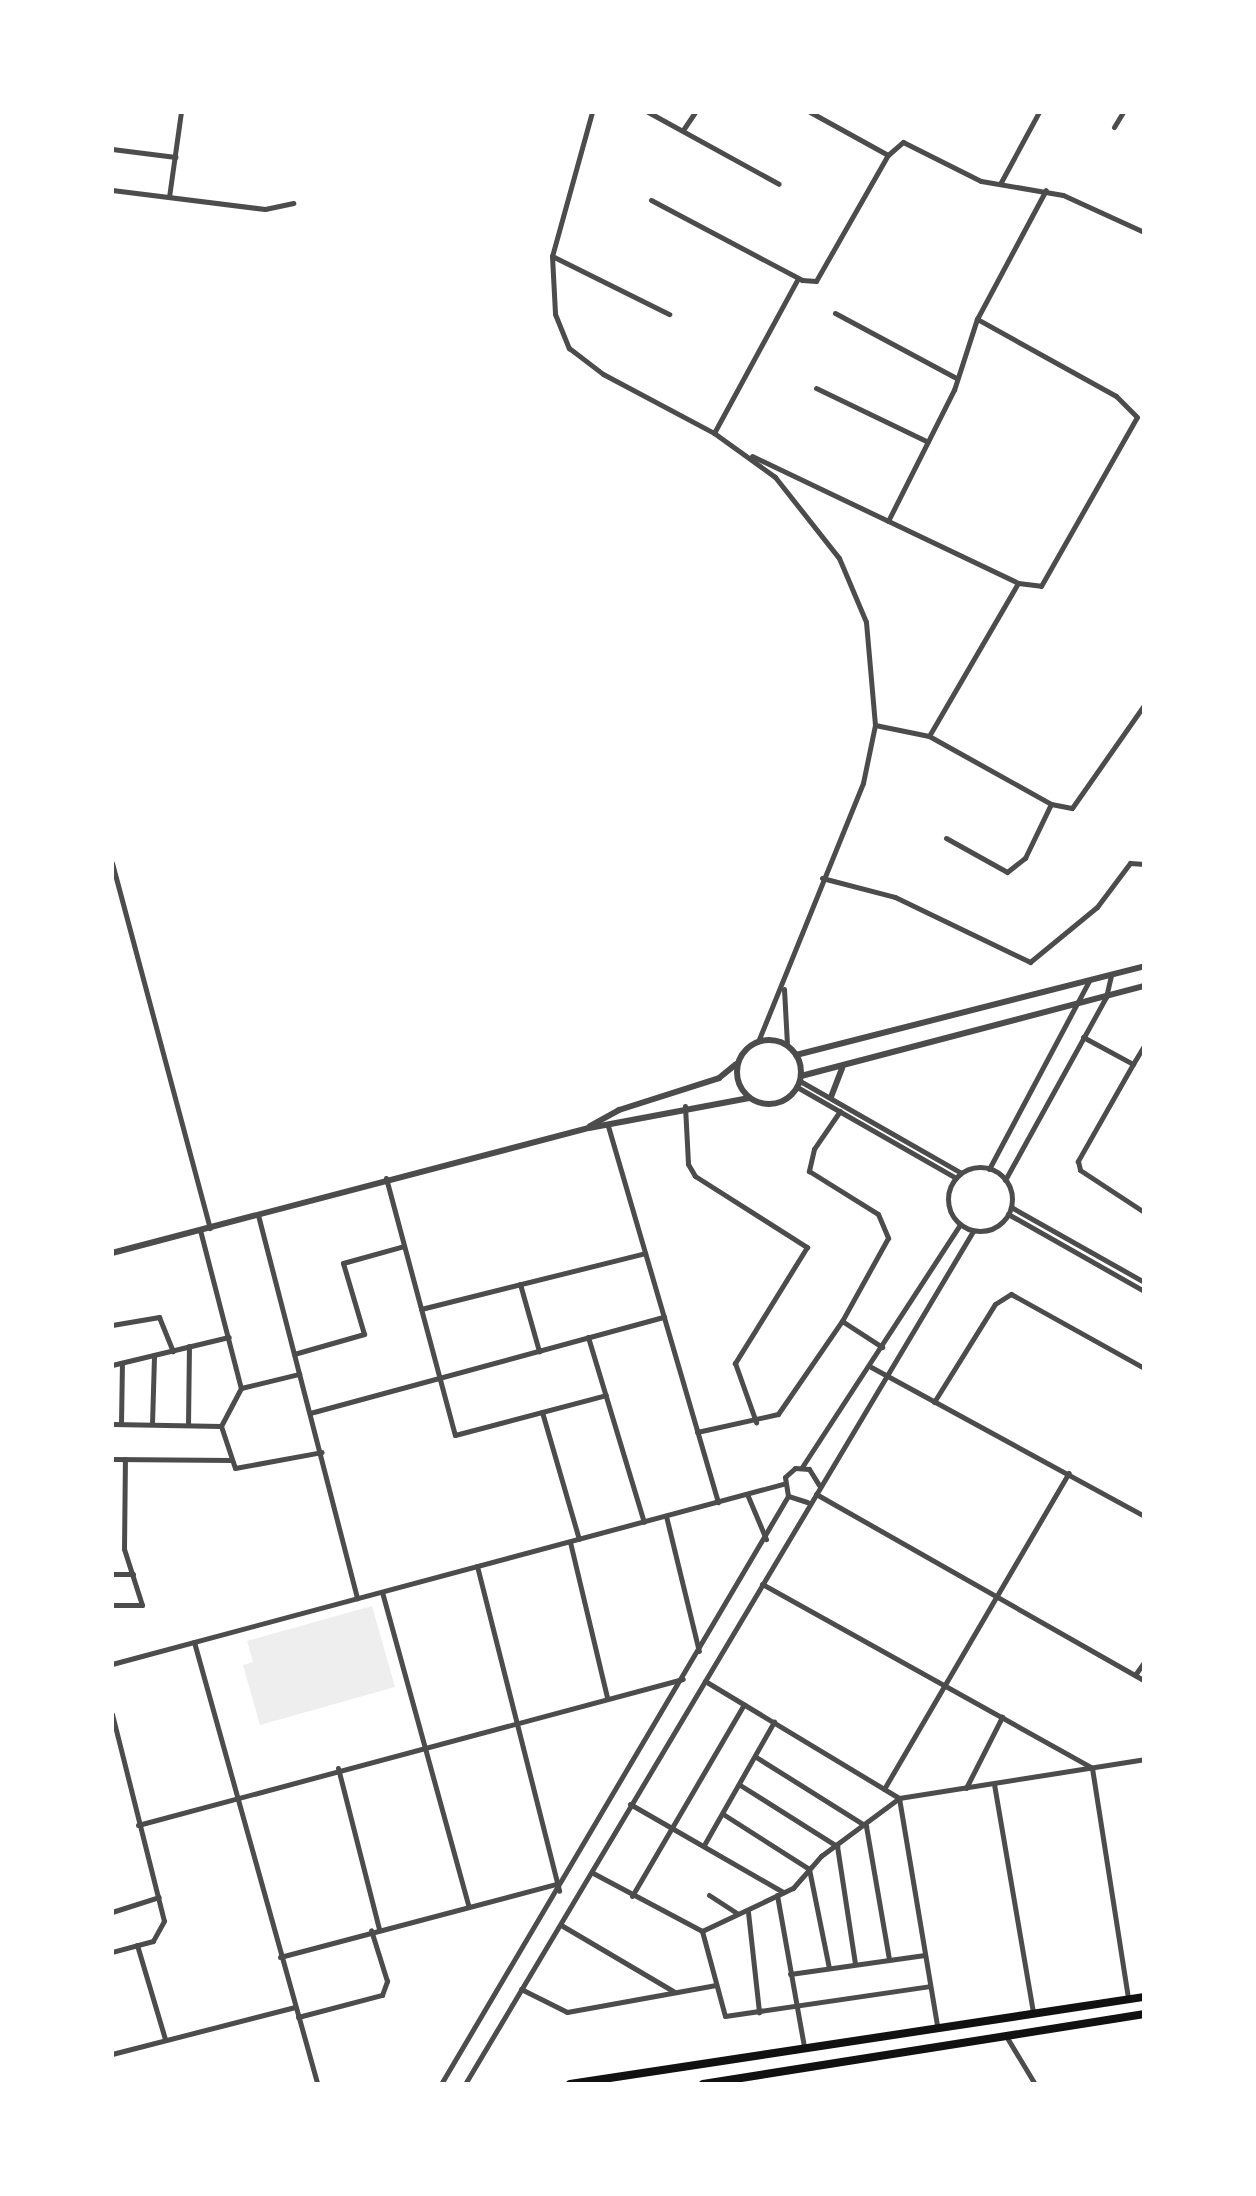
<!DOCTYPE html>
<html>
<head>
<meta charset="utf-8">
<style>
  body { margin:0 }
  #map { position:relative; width:1256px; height:2196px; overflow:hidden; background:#fff; font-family:Mulish,sans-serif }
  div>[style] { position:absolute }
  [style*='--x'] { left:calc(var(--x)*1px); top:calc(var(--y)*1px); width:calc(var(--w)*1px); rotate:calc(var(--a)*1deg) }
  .green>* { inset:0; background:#eee }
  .minor>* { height:5px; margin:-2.5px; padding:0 2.5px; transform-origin:2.5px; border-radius:2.5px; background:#4c4c4c }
  .minor>.ring { margin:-2.5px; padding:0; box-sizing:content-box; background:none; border:5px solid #4c4c4c; border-radius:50% }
  .tertiary>* { height:6px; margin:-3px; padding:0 3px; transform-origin:3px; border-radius:3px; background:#4c4c4c }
  .tertiary>.ring { margin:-3px; padding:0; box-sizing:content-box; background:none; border:6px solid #4c4c4c; border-radius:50% }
  .primary>* { height:8px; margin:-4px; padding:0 4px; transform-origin:4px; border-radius:4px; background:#111 }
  span { translate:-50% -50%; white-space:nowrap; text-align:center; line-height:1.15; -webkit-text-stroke:6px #fff; paint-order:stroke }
  .frame { position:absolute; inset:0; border:114px solid #fff; pointer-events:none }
</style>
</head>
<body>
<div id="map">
  <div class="green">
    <i style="clip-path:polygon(372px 1606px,395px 1687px,260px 1725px,243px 1665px,253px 1662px,247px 1641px)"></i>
  </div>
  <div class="minor">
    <i style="--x:592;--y:112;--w:149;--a:105.5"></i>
    <i style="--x:552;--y:256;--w:58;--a:87"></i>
    <i style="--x:555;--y:314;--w:37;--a:68"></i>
    <i style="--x:569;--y:348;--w:43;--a:37.4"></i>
    <i style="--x:603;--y:374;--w:126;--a:28"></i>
    <i style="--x:714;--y:433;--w:75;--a:35.8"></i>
    <i style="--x:775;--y:477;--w:103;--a:51.7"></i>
    <i style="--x:839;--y:558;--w:69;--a:67.1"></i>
    <i style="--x:866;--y:622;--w:103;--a:85"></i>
    <i style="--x:875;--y:725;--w:59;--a:101.7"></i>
    <i style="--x:863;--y:783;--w:279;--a:112.1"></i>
    <i style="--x:648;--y:112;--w:149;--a:28.8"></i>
    <i style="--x:810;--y:112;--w:89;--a:28.9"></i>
    <i style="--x:1114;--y:127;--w:17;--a:-59"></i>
    <i style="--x:683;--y:130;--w:22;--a:-56"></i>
    <i style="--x:112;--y:149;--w:64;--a:7.2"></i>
    <i style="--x:1000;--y:184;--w:82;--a:-61.6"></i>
    <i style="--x:112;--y:190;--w:154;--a:7.1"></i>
    <i style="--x:265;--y:209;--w:29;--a:-12"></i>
    <i style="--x:169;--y:197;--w:86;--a:-82"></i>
    <i style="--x:651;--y:200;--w:171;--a:27.9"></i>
    <i style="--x:802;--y:280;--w:14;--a:4"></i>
    <i style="--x:816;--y:281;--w:145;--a:-60.3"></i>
    <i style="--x:888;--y:155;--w:20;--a:-41"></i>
    <i style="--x:903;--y:142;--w:87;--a:26.6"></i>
    <i style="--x:981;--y:181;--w:83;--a:9.7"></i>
    <i style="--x:1063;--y:195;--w:89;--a:24.6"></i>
    <i style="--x:552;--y:256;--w:131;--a:26.4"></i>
    <i style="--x:835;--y:313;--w:137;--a:28.2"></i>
    <i style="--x:816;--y:388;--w:124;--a:25.7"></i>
    <i style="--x:714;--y:433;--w:176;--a:-61.5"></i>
    <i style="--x:752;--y:456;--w:295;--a:25.5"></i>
    <i style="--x:1018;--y:583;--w:23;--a:7"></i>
    <i style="--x:1041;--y:586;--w:194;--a:-60.4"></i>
    <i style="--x:1137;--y:417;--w:30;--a:-135"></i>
    <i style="--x:1116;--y:396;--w:159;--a:-151"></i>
    <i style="--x:888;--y:521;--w:147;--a:-63.3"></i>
    <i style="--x:954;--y:390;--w:75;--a:-72.1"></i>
    <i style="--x:977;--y:319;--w:146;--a:-61.9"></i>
    <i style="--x:875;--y:725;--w:55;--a:11.5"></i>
    <i style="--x:929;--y:736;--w:140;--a:29.1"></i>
    <i style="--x:1051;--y:804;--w:21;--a:11"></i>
    <i style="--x:1072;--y:808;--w:126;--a:-55"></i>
    <i style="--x:929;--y:736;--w:177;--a:-59.8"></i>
    <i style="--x:946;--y:838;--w:70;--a:29.1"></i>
    <i style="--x:1007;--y:872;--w:23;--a:-38"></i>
    <i style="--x:1025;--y:858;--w:60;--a:-64.3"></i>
    <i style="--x:112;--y:863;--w:378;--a:75"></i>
    <i style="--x:822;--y:878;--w:75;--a:14.6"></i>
    <i style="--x:895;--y:897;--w:150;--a:25.7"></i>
    <i style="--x:1030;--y:962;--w:87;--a:-39.4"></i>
    <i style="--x:1097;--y:907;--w:55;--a:-53.1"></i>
    <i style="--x:1130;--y:863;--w:14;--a:4"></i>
    <i style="--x:784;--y:989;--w:56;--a:86.9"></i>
    <i style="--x:1083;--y:1037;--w:57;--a:28.4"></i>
    <i style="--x:1133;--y:1064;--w:112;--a:119.6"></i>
    <i style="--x:1078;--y:1161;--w:9;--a:77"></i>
    <i style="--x:1080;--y:1170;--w:77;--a:33.3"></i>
    <i style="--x:1133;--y:1064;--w:21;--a:-59"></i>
    <i style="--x:800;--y:1081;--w:185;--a:29.7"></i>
    <i style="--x:797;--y:1087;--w:183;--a:29.8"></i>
    <i style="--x:685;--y:1106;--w:58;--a:87"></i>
    <i style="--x:688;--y:1164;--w:14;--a:60"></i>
    <i style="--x:695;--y:1176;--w:133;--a:32.4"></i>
    <i style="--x:807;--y:1247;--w:137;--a:121.8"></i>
    <i style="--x:735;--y:1363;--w:63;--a:70.4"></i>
    <i style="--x:840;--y:1111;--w:46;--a:124.4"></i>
    <i style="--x:814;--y:1149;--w:23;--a:103"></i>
    <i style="--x:809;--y:1171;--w:81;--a:31.9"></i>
    <i style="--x:878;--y:1214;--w:26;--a:67"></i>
    <i style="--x:888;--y:1238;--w:95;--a:119"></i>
    <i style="--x:608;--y:1126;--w:392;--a:73.7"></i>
    <i class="ring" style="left:948px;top:1167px;width:59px;height:59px"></i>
    <i style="--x:989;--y:1169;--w:213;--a:-62"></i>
    <i style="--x:386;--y:1178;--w:266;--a:75"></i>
    <i style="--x:455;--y:1435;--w:156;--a:-14.8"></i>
    <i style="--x:1005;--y:1180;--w:209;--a:-61.1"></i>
    <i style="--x:1106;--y:997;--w:22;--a:-77"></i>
    <i style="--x:1011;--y:1207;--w:153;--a:29.4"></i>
    <i style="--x:1008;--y:1214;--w:156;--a:29.5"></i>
    <i style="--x:258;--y:1215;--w:396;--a:75.5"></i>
    <i style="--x:200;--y:1230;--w:163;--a:75.5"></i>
    <i style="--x:241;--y:1388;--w:60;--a:-13.6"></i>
    <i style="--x:520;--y:1284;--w:70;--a:74.2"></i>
    <i style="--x:421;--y:1309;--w:231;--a:-14"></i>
    <i style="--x:112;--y:1325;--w:48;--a:-9.7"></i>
    <i style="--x:159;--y:1317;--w:37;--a:68"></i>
    <i style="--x:588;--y:1337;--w:193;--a:73.2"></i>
    <i style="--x:294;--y:1354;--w:73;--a:-15.9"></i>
    <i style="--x:364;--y:1334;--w:74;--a:-106.5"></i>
    <i style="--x:343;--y:1263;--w:63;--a:-15.6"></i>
    <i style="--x:112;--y:1365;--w:120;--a:-13.5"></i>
    <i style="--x:871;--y:1367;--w:311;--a:28.6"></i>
    <i style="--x:934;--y:1402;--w:115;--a:-58.1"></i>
    <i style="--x:995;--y:1304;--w:19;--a:-32"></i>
    <i style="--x:1011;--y:1294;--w:152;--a:29.1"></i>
    <i style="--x:542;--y:1412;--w:132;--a:73.8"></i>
    <i style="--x:310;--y:1413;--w:367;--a:-15.2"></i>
    <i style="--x:112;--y:1424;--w:109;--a:1.1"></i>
    <i style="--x:221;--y:1426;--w:43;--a:-62.2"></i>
    <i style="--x:121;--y:1424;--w:61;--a:-89.1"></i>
    <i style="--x:152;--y:1424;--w:69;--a:-88.3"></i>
    <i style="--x:188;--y:1425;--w:79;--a:-89.3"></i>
    <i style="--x:221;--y:1426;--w:44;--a:71.6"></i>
    <i style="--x:235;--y:1468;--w:88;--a:-10.4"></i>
    <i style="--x:697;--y:1432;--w:83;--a:-12.5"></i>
    <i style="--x:778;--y:1414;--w:113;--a:-55.5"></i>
    <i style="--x:842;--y:1321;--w:48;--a:33"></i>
    <i style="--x:112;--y:1459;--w:120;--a:0.5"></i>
    <i style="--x:802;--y:1467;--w:289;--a:-56.9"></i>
    <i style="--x:747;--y:1494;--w:49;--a:67.1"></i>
    <i style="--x:816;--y:1494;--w:377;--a:29.6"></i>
    <i style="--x:807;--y:1502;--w:20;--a:-162"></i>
    <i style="--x:788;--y:1496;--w:19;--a:-99"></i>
    <i style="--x:785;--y:1477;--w:13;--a:-42"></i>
    <i style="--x:795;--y:1468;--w:14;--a:4"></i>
    <i style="--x:809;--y:1469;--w:19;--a:58"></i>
    <i style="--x:666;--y:1516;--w:139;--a:76.3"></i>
    <i style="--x:570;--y:1542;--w:159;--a:76.6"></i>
    <i style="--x:477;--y:1566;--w:335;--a:75.8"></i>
    <i style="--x:112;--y:1574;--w:21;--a:0"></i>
    <i style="--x:762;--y:1584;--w:378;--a:29.1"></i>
    <i style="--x:1092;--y:1768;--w:232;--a:81.1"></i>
    <i style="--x:382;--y:1592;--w:325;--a:74.6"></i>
    <i style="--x:112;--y:1605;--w:30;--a:0"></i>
    <i style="--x:142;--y:1605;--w:59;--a:-107.8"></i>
    <i style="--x:124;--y:1549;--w:90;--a:-89.4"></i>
    <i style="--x:194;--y:1642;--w:459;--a:74.4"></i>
    <i style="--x:112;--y:1664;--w:695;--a:-15.02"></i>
    <i style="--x:1135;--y:1675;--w:16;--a:-55"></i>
    <i style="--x:705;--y:1681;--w:227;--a:31.1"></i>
    <i style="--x:899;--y:1798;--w:231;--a:80.5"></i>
    <i style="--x:112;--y:1714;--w:213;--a:75.9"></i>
    <i style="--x:164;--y:1921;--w:23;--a:119"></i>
    <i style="--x:153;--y:1941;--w:42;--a:165"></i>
    <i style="--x:756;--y:1757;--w:130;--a:32.1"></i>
    <i style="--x:866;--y:1826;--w:135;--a:80.2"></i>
    <i style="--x:338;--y:1768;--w:166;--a:75.7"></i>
    <i style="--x:994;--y:1784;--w:230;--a:80.3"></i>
    <i style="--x:740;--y:1785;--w:115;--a:32.2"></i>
    <i style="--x:837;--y:1846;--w:118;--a:81.3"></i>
    <i style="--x:966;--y:1788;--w:80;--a:-63.1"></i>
    <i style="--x:884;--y:1789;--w:366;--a:-59.7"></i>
    <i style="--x:630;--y:1804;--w:177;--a:29.9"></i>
    <i style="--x:723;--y:1814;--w:102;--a:32.6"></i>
    <i style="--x:809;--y:1869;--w:101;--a:78.6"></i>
    <i style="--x:138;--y:1825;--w:564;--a:-15"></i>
    <i style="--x:704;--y:1845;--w:142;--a:-60.4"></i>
    <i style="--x:593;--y:1873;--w:123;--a:28"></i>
    <i style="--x:702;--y:1931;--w:88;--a:74.9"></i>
    <i style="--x:725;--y:2016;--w:207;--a:-8.3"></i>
    <i style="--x:709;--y:1895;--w:33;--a:33"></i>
    <i style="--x:777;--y:1895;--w:154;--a:79.9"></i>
    <i style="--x:632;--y:1896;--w:222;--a:-59.7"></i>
    <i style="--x:112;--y:1912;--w:49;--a:-17.7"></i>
    <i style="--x:748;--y:1912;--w:101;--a:83.7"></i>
    <i style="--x:561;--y:1925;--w:130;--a:30.5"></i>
    <i style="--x:702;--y:1931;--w:101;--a:-25.3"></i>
    <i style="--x:793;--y:1888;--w:43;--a:-48.8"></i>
    <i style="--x:821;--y:1856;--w:97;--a:-36.6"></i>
    <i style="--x:899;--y:1798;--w:248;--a:-9"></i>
    <i style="--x:137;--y:1945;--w:98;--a:73.4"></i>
    <i style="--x:280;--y:1957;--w:285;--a:-14.8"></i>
    <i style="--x:790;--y:1974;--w:136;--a:-8"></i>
    <i style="--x:521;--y:1989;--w:51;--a:26.6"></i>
    <i style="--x:567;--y:2012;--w:150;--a:-10.3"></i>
    <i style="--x:298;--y:2017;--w:87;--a:-14.7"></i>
    <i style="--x:382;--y:1995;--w:15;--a:-70"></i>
    <i style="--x:387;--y:1981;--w:53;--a:-107.4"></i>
    <i style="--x:1006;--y:2036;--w:56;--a:58.9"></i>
    <i style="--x:112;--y:2054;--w:189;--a:-14.4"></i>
    <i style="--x:441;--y:2084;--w:683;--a:-59.45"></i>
    <i style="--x:465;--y:2084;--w:993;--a:-59.22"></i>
  </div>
  <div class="tertiary">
    <i class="ring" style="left:737px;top:1040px;width:58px;height:58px"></i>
    <i style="--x:796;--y:1055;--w:359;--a:-14.3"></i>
    <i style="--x:801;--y:1076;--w:355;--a:-14.7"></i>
    <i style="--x:831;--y:1097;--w:31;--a:-69"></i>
    <i style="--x:590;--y:1126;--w:33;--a:-29"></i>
    <i style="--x:619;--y:1110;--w:105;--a:-17.7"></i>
    <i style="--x:719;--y:1078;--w:22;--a:-39"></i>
    <i style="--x:112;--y:1253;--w:493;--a:-14.7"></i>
    <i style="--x:589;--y:1128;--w:163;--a:-10.6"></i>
  </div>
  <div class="primary">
    <i style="--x:570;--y:2084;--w:581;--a:-8.62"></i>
    <i style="--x:703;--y:2084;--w:447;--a:-9"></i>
  </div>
  <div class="frame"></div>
</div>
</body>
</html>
